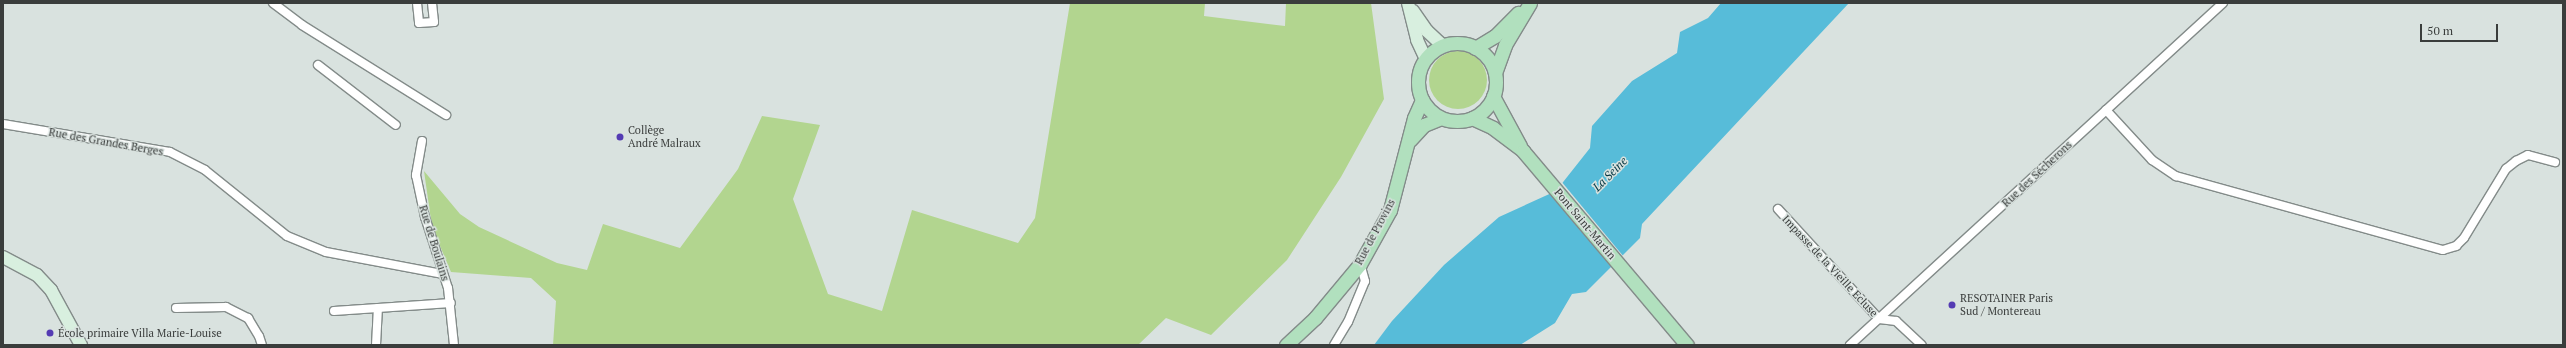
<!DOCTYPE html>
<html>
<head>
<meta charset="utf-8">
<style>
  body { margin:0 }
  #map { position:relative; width:2566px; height:348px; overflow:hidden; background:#d9e2df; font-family:"PT Serif",serif }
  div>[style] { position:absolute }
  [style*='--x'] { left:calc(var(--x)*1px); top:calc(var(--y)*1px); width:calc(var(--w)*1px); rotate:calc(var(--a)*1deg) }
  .green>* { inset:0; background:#b2d58f }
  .round { border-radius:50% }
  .water>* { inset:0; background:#57bcd9 }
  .pier>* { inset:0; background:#d9e2df }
  .roads { filter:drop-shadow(1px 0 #838b89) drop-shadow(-1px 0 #838b89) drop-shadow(0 1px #838b89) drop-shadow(0 -1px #838b89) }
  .street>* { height:8px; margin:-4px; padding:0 4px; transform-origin:4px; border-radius:4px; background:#fff }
  .secondary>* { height:12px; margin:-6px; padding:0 6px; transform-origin:6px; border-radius:6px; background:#d8efdf }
  .primary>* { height:13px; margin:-6.5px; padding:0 6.5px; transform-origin:6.5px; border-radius:6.5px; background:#b1e0be }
  .primary>.ring { margin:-6.5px; padding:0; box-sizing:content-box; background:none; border:13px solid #b1e0be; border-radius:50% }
  .dots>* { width:11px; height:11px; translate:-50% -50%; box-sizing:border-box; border:2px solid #d9e2df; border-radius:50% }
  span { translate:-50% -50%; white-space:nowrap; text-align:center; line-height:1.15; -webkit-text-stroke:3px #d9e2df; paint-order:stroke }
  .poi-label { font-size:11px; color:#3a3d3c }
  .left { translate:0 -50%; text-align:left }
  .street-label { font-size:11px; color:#3a3d3c }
  .water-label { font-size:12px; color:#073844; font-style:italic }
  .frame { position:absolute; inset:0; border:4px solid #3a3d3c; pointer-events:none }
  .scale { position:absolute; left:2420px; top:24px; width:78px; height:18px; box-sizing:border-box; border:2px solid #3a3d3c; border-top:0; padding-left:5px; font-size:12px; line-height:14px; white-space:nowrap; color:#3a3d3c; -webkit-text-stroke:3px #d9e2df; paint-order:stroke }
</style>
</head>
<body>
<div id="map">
  <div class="green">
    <i style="clip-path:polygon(1070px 3px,1205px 3px,1204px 16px,1285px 26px,1286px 3px,1371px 3px,1384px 99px,1341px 177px,1287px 260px,1211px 335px,1166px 318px,1138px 345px,553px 345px,556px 301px,531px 278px,451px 272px,432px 227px,424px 171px,460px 214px,479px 227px,557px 263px,587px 270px,603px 224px,680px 248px,738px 169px,762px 116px,820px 125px,793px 199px,828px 294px,882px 311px,912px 210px,1018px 243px,1035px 218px)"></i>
    <i class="round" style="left:1429px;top:51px;width:58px;height:58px"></i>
  </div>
  <div class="water">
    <i style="clip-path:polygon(1721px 3px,1849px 3px,1642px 224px,1640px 238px,1586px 292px,1572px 294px,1555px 323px,1520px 345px,1374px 345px,1392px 321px,1444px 265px,1499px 217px,1556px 191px,1590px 148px,1592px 126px,1632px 81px,1677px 53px,1680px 32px,1708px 18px)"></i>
  </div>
  <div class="pier">
    <i style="clip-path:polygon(1561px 181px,1624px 257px,1613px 268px,1548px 192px)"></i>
  </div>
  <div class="roads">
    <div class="street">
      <i style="--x:273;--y:3;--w:36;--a:37"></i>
      <i style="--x:302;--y:25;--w:170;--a:32"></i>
      <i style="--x:417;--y:3;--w:20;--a:84"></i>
      <i style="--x:419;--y:23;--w:15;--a:-4"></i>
      <i style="--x:434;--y:22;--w:19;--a:-96"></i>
      <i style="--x:318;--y:65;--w:98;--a:37.6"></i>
      <i style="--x:2106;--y:110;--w:68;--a:47.4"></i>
      <i style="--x:2152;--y:160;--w:29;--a:34"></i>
      <i style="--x:2176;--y:176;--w:277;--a:15.5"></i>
      <i style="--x:2443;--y:250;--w:14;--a:-17"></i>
      <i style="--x:2456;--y:246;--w:11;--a:-45"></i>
      <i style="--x:2464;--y:238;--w:81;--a:-58.7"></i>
      <i style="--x:2506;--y:169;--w:13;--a:-39"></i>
      <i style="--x:2516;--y:161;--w:13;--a:-27"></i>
      <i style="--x:2528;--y:155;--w:28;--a:15"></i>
      <i style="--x:3;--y:124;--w:169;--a:9.5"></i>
      <i style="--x:170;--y:152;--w:39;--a:27"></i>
      <i style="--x:205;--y:170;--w:105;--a:38.8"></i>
      <i style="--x:287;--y:236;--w:42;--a:22.3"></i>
      <i style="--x:326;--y:252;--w:118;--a:10.7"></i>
      <i style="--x:422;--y:141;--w:35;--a:100"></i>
      <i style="--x:416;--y:175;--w:43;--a:77.9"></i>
      <i style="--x:425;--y:217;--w:75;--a:72.1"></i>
      <i style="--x:448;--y:288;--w:57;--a:84"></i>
      <i style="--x:1778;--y:209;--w:149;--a:47.4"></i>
      <i style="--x:1879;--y:319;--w:17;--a:7"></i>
      <i style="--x:1896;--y:321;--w:35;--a:43"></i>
      <i style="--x:176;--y:308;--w:50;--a:-1.1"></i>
      <i style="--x:226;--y:307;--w:25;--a:27"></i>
      <i style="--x:248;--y:318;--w:21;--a:59"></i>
      <i style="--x:259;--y:336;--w:9;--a:72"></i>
      <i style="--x:334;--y:311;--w:117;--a:-3.9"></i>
      <i style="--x:376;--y:345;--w:37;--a:-87"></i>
      <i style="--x:1334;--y:345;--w:27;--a:-59"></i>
      <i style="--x:1348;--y:322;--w:44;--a:-67.5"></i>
      <i style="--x:1365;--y:281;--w:18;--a:-106"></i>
      <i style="--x:1850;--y:345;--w:506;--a:-42.52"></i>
    </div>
    <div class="secondary">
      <i style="--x:1408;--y:3;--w:38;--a:76"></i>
      <i style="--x:1417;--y:40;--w:21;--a:65"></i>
      <i style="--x:1413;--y:11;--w:24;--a:55"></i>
      <i style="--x:1427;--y:31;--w:22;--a:43"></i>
      <i style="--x:3;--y:257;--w:38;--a:28"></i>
      <i style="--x:37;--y:275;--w:21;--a:47"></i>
      <i style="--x:51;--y:290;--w:63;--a:61.4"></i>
    </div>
    <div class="primary">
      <i class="ring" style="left:1418px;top:43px;width:65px;height:65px"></i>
      <i style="--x:1475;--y:48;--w:23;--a:-31"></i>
      <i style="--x:1495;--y:36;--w:33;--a:-45"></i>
      <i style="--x:1495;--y:73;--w:30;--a:-70"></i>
      <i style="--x:1505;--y:45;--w:49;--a:-59.2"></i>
      <i style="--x:1493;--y:96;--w:57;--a:61.6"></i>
      <i style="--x:1472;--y:118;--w:23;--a:25"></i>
      <i style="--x:1493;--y:128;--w:38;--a:37"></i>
      <i style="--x:1523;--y:151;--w:254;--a:49.8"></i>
      <i style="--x:1410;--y:140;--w:21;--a:-47"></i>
      <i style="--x:1424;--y:125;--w:18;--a:-22"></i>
      <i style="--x:1286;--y:345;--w:40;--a:-43"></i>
      <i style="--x:1315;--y:318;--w:70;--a:-50.2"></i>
      <i style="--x:1360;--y:264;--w:62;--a:-60.9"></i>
      <i style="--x:1390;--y:210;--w:95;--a:-75.4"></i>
      <i style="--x:1414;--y:118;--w:20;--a:-66"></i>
    </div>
  </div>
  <div class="dots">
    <i style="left:620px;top:137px;background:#543bb3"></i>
    <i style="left:1952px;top:305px;background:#543bb3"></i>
    <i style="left:50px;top:333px;background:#543bb3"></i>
  </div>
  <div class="poi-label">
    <span class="left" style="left:628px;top:137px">Collège<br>André Malraux</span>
    <span class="left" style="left:1960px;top:305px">RESOTAINER Paris<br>Sud / Montereau</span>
    <span class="left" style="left:58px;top:333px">École primaire Villa Marie-Louise</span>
  </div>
  <div class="street-label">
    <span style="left:106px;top:142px;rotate:10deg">Rue des Grandes Berges</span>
    <span style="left:2037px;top:174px;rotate:-43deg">Rue des Sécherons</span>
    <span style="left:1585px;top:224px;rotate:50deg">Pont Saint-Martin</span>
    <span style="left:1375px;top:232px;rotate:-62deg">Rue de Provins</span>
    <span style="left:434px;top:243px;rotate:73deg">Rue de Boulains</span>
    <span style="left:1830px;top:266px;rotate:47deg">Impasse de la Vieille Ecluse</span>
  </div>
  <div class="water-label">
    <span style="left:1610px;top:174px;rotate:-45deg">La Seine</span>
  </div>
  <div class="frame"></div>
  <div class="scale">50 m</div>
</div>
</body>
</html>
